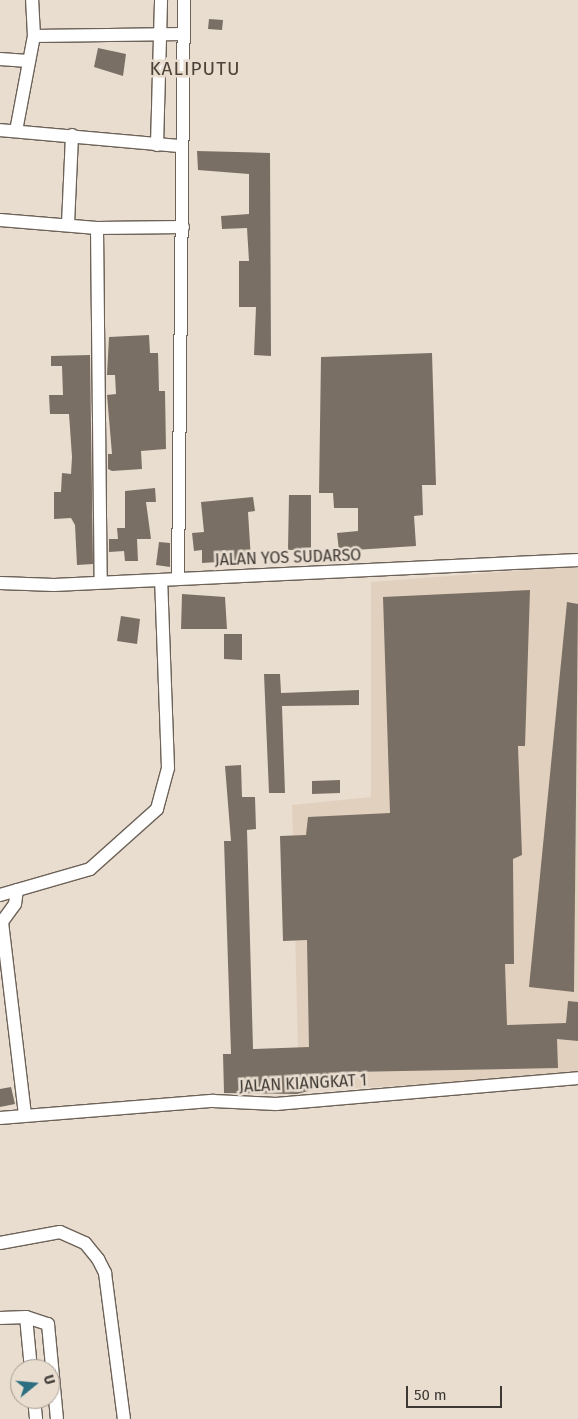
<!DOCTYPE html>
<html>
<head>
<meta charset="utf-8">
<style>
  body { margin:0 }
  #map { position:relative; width:578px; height:1419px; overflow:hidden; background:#e9ddd0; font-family:"Fira Sans",sans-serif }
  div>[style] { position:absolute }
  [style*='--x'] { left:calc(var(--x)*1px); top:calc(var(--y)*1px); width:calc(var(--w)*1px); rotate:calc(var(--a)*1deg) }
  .built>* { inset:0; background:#e2d0be }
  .building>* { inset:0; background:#7a6f64 }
  .roads { filter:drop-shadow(1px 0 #6d6258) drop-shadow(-1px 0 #6d6258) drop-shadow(0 1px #6d6258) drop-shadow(0 -1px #6d6258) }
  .minor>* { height:12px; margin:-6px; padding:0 6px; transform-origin:6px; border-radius:6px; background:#fff }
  span { translate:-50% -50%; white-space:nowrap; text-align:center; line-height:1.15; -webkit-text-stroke:5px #e9ddd0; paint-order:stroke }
  .street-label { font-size:16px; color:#3d3833 }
  .quarter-label { font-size:19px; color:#4c4238; letter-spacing:1px }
  .north { position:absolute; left:10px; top:1359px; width:50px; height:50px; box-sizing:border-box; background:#e9ddd0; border:1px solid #a49b91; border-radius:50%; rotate:73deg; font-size:14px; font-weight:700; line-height:20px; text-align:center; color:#3d3833 }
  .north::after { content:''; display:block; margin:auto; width:18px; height:22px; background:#2b6f80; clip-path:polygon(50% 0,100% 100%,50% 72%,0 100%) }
  .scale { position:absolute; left:406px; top:1386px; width:96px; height:22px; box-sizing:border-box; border:2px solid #3d3833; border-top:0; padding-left:6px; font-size:15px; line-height:18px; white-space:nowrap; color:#3d3833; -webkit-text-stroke:4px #e9ddd0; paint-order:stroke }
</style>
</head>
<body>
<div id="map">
  <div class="built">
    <i style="clip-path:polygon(578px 566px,578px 1074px,299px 1092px,292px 805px,371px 797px,371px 582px)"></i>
  </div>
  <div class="building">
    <i style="clip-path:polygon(209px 19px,223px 20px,222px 30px,208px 29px)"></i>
    <i style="clip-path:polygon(98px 48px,126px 54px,123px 76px,94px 67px)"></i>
    <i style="clip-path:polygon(197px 151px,270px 153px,271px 356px,254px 355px,256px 307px,239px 307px,239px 261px,249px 261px,247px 228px,222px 229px,221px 216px,249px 214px,249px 174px,198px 170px)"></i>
    <i style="clip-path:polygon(149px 335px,150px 353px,158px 353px,159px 391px,165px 391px,166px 449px,141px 451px,142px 469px,112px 471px,108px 469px,108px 454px,112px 454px,107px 395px,116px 394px,115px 375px,107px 375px,109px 337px)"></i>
    <i style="clip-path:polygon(432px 353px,436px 485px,422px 485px,423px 515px,414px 516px,416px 546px,339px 551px,337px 533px,358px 531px,358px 508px,334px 508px,333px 493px,319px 493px,321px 357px)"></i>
    <i style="clip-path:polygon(90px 355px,93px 564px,77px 565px,75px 525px,71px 518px,54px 519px,54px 492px,61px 492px,62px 473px,71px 474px,72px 457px,69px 414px,50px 414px,49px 395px,63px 395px,62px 366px,51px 366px,51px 356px)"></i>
    <i style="clip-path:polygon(155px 488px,156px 502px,146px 502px,151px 539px,137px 539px,138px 561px,125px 561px,124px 551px,109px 552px,109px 539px,118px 539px,117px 528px,125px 528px,125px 491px)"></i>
    <i style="clip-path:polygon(289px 495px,311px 495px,311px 550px,288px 550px)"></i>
    <i style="clip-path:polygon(253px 497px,255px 511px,248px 512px,251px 560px,202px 563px,202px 550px,194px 551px,192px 533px,204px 532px,201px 502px)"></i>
    <i style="clip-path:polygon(159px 542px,170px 543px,170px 567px,156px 565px)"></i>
    <i style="clip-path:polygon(530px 590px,525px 746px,518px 746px,522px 855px,513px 859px,514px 964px,505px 964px,507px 1025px,566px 1023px,568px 1001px,578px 1002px,578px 1041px,557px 1039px,558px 1068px,349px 1072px,349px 1077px,312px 1077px,312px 1090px,297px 1094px,224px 1093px,223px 1054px,231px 1054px,224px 841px,231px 841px,225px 766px,241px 765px,242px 797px,255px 797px,256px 829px,247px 830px,253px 1049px,309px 1047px,307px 940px,283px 941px,280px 836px,306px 835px,308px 817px,390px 813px,383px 597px)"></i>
    <i style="clip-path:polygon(182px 594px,225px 597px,227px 629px,181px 629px)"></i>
    <i style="clip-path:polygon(567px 602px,578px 604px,574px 992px,529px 987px)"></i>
    <i style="clip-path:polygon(121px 616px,140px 619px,137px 644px,117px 641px)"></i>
    <i style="clip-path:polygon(224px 634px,242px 634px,242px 660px,224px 659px)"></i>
    <i style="clip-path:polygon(264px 674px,280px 674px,281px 693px,359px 690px,359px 705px,282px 706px,285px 793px,269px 793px)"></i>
    <i style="clip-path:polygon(340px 780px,340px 793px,312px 794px,312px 781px)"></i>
    <i style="clip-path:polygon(11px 1087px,15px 1104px,0 1107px,0 1089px)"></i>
  </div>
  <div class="roads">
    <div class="minor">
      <i style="--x:34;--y:36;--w:149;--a:-0.8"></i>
      <i style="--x:0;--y:59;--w:28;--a:4"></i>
      <i style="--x:0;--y:130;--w:182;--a:5.1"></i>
      <i style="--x:16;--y:131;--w:97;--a:-79.3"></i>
      <i style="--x:34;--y:36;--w:36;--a:-93"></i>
      <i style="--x:157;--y:145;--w:145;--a:-88.4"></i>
      <i style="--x:0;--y:220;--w:97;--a:4.7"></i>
      <i style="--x:97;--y:228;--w:86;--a:-0.7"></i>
      <i style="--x:68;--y:224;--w:89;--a:-87.4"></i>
      <i style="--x:97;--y:228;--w:354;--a:89.4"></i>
      <i style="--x:178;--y:579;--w:579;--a:-89.41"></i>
      <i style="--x:0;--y:583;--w:54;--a:2.1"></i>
      <i style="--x:54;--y:585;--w:525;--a:-2.73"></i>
      <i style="--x:17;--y:890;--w:14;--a:98"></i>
      <i style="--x:15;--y:904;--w:22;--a:126"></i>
      <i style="--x:2;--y:922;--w:195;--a:83.2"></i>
      <i style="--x:0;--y:895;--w:94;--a:-16.1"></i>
      <i style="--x:90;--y:869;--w:90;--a:-41.8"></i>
      <i style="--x:157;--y:809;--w:42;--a:-75"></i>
      <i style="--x:168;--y:768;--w:188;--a:-92.1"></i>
      <i style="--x:0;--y:1118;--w:214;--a:-4.6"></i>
      <i style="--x:213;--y:1101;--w:63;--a:2.7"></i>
      <i style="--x:276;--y:1104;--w:303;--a:-4.9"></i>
      <i style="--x:0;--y:1243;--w:61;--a:-10.4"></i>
      <i style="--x:60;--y:1232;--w:27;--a:24"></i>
      <i style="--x:85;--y:1243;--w:21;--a:51"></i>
      <i style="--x:98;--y:1259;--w:16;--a:63"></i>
      <i style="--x:105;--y:1273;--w:147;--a:82.6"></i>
      <i style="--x:26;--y:1317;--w:52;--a:84.5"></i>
      <i style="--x:0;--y:1318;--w:26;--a:-2"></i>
      <i style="--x:26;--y:1317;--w:23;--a:18"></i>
      <i style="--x:48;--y:1324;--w:95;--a:84.6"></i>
      <i style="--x:34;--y:1399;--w:20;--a:84"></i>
    </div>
  </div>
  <div class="street-label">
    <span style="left:288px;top:558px;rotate:-2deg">JALAN YOS SUDARSO</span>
    <span style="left:303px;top:1084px;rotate:-3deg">JALAN KIANGKAT 1</span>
  </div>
  <div class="quarter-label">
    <span style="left:195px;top:69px">KALIPUTU</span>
  </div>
  <div class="north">U</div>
  <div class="scale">50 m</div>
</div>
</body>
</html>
